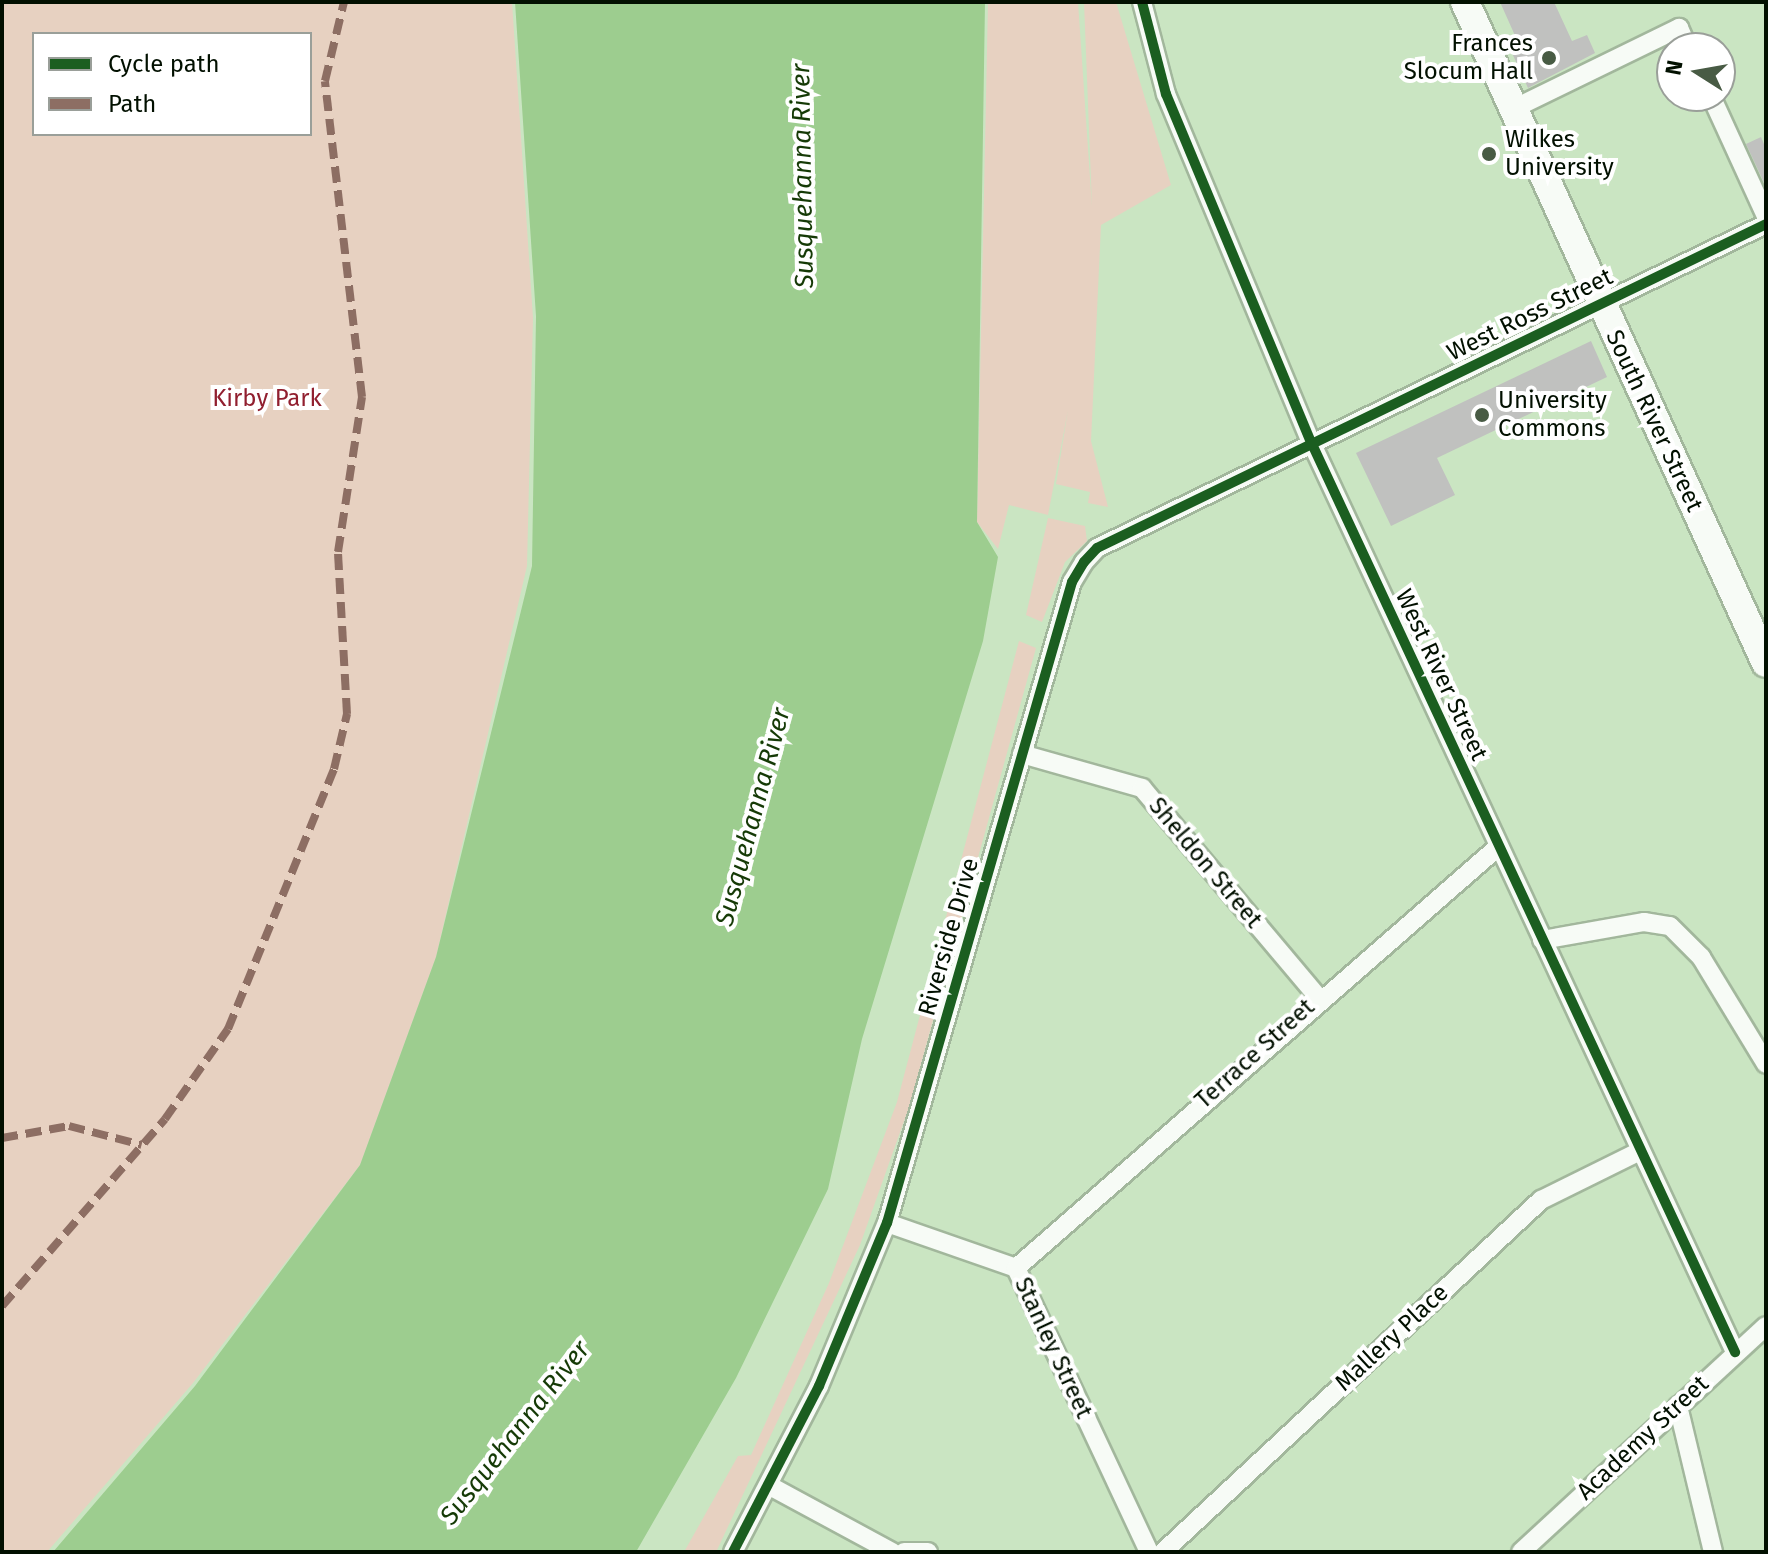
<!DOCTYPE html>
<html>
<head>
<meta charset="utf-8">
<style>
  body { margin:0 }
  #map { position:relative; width:1768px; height:1554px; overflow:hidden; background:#cae5c2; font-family:"Fira Sans",sans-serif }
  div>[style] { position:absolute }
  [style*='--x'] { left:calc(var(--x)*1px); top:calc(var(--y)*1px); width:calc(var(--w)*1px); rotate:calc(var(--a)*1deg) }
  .green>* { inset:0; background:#e7d1c1 }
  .water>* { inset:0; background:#9dcd8f }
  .building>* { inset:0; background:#c0c1bf }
  .roads { filter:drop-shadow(2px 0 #a2b79c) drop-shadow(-2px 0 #a2b79c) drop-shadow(0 2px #a2b79c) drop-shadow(0 -2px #a2b79c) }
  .minor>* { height:18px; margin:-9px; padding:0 9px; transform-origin:9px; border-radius:9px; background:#f7fbf6 }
  .primary>* { height:28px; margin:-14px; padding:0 14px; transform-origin:14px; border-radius:14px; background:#f7fbf6 }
  .quiet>* { height:8px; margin-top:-4px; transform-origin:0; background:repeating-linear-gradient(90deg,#8d6e63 0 16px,transparent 0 24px) }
  .cycleway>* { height:10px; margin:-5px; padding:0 5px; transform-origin:5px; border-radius:5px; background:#1b5e20 }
  .dots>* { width:22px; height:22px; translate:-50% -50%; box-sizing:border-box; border:4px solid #fff; border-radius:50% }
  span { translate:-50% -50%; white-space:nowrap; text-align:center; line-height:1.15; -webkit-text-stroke:8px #fff; paint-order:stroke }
  .poi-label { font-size:24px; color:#021000 }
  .right { translate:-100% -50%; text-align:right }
  .left { translate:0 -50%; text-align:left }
  .street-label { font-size:24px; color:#021000 }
  .park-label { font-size:24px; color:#911f2f }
  .water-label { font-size:26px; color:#153a06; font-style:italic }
  .frame { position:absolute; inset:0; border:4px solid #021000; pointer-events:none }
  .legend { position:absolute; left:32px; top:32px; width:280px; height:104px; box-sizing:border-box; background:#fff; border:2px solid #9a9f99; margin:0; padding:10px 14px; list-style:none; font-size:24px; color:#021000 }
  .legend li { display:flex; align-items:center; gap:16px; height:40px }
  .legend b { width:40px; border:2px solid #9a9f99 }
  .north { position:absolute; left:1656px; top:32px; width:80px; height:80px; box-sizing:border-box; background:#fff; border:2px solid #9a9f99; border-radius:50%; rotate:281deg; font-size:22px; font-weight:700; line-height:32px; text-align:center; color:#021000 }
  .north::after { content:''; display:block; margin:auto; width:28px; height:36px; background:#485b44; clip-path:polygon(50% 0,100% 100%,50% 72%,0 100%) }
</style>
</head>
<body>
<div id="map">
  <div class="green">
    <i style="clip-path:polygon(evenodd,2px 2px,512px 2px,533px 318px,527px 566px,436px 957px,360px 1165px,193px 1383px,47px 1552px,2px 1552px,2px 2px,34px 34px,310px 34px,310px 134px,34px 134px,34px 34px)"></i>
    <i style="clip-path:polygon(988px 2px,1078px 2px,1092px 207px,1084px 2px,1116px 2px,1171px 185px,1101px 225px,1091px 441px,1108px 507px,1088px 503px,1090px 492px,1056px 484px,1068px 410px,1048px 515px,1009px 505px,998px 549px,977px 522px)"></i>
    <i style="clip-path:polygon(1048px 518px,1085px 526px,1087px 541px,1065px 562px,1042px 622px,1026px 615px)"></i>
    <i style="clip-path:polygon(1019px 641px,1036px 648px,909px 1107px,860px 1245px,717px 1550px,684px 1552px,738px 1456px,751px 1455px,829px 1283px,897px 1102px)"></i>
  </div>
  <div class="water">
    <i style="clip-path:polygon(515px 2px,985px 2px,977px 522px,998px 557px,983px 641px,862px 1039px,828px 1189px,736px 1378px,636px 1552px,53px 1552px,195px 1386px,360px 1165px,436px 957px,532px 566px,536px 316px)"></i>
  </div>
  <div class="building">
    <i style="clip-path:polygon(1500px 2px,1554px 2px,1572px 41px,1587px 35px,1595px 53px,1528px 88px,1512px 53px,1521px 49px)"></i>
    <i style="clip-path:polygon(1761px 137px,1766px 149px,1766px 187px,1746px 144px)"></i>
    <i style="clip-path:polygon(1591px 341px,1607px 377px,1437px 458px,1455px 495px,1391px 526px,1356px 453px)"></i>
  </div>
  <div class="roads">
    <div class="minor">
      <i style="--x:1142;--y:2;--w:95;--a:75.4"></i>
      <i style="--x:1166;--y:94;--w:379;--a:67.4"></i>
      <i style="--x:1312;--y:444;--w:1002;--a:65.02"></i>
      <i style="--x:1711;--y:96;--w:132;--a:65.4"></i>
      <i style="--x:1513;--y:109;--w:185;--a:-26"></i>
      <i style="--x:1679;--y:28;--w:22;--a:66"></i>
      <i style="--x:1022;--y:754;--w:125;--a:15.8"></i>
      <i style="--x:1142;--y:788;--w:273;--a:49.9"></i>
      <i style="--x:1542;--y:940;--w:104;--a:-10"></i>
      <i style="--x:1644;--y:922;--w:26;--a:9"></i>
      <i style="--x:1670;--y:926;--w:44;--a:45"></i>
      <i style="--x:1701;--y:957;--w:125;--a:58.7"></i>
      <i style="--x:887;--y:1223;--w:137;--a:19.2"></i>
      <i style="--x:1016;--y:1268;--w:314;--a:64.9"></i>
      <i style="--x:1016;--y:1268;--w:641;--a:-41.14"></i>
      <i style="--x:1678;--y:1406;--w:150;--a:76.5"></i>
      <i style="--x:770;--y:1486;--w:139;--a:28.4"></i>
      <i style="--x:733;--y:1552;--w:187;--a:-62.6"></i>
      <i style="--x:819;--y:1386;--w:177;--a:-67.4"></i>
      <i style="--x:887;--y:1223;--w:667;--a:-73.9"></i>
      <i style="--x:1072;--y:582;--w:23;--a:-59"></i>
      <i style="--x:1084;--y:562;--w:19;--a:-47"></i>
      <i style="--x:1097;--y:548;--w:743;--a:-25.84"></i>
      <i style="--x:904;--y:1552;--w:24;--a:0"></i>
      <i style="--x:1163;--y:1552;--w:517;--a:-42.96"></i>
      <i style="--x:1541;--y:1200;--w:110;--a:-26.3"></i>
      <i style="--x:1521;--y:1552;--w:333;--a:-42.7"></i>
    </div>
    <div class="primary">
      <i style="--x:1465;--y:2;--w:726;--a:65.52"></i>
    </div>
  </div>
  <div class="quiet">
    <i style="--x:2;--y:1138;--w:68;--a:-10.2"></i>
    <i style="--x:69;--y:1126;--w:75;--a:14.6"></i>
    <i style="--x:2;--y:1306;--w:248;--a:-48.9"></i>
    <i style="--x:165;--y:1119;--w:110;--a:-55"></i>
    <i style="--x:228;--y:1029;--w:281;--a:-67.8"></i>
    <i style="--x:334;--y:769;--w:57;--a:-76.7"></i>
    <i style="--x:347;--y:714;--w:162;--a:-93.2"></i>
    <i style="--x:338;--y:552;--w:157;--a:-81.2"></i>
    <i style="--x:362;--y:397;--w:318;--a:-96.7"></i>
    <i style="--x:325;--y:81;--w:81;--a:-76.5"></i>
  </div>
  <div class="cycleway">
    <i style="--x:1142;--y:2;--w:95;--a:75.4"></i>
    <i style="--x:1166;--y:94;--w:379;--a:67.4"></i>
    <i style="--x:1312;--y:444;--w:1002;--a:65.02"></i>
    <i style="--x:733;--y:1552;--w:187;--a:-62.6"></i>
    <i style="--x:819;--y:1386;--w:177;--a:-67.4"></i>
    <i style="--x:887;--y:1223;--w:667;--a:-73.9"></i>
    <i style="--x:1072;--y:582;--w:23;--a:-59"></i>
    <i style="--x:1084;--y:562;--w:19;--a:-47"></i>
    <i style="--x:1097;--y:548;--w:743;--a:-25.84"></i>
  </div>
  <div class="dots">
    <i style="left:1549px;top:58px;background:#485b44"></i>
    <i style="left:1489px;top:154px;background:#485b44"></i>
    <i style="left:1482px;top:415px;background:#485b44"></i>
  </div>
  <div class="poi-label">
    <span class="right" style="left:1533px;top:58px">Frances<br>Slocum Hall</span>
    <span class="left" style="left:1505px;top:154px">Wilkes<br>University</span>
    <span class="left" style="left:1498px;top:415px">University<br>Commons</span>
  </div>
  <div class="street-label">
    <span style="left:1530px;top:315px;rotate:-26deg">West Ross Street</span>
    <span style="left:1654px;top:421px;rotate:65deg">South River Street</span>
    <span style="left:1441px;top:675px;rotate:65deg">West River Street</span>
    <span style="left:1205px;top:863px;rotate:50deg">Sheldon Street</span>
    <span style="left:949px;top:937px;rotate:-74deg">Riverside Drive</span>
    <span style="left:1255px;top:1054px;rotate:-42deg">Terrace Street</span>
    <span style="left:1392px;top:1338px;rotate:-43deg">Mallery Place</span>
    <span style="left:1053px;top:1348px;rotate:65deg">Stanley Street</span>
    <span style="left:1643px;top:1438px;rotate:-43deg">Academy Street</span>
  </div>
  <div class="park-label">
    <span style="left:267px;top:399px">Kirby Park</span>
  </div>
  <div class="water-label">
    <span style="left:803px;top:176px;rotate:-91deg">Susquehanna River</span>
    <span style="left:753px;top:817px;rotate:-75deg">Susquehanna River</span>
    <span style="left:515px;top:1433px;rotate:-52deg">Susquehanna River</span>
  </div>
  <div class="frame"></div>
  <ul class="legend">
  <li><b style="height:10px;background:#1b5e20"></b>Cycle path</li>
  <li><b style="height:10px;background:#8d6e63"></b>Path</li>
  </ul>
  <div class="north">N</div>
</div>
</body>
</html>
